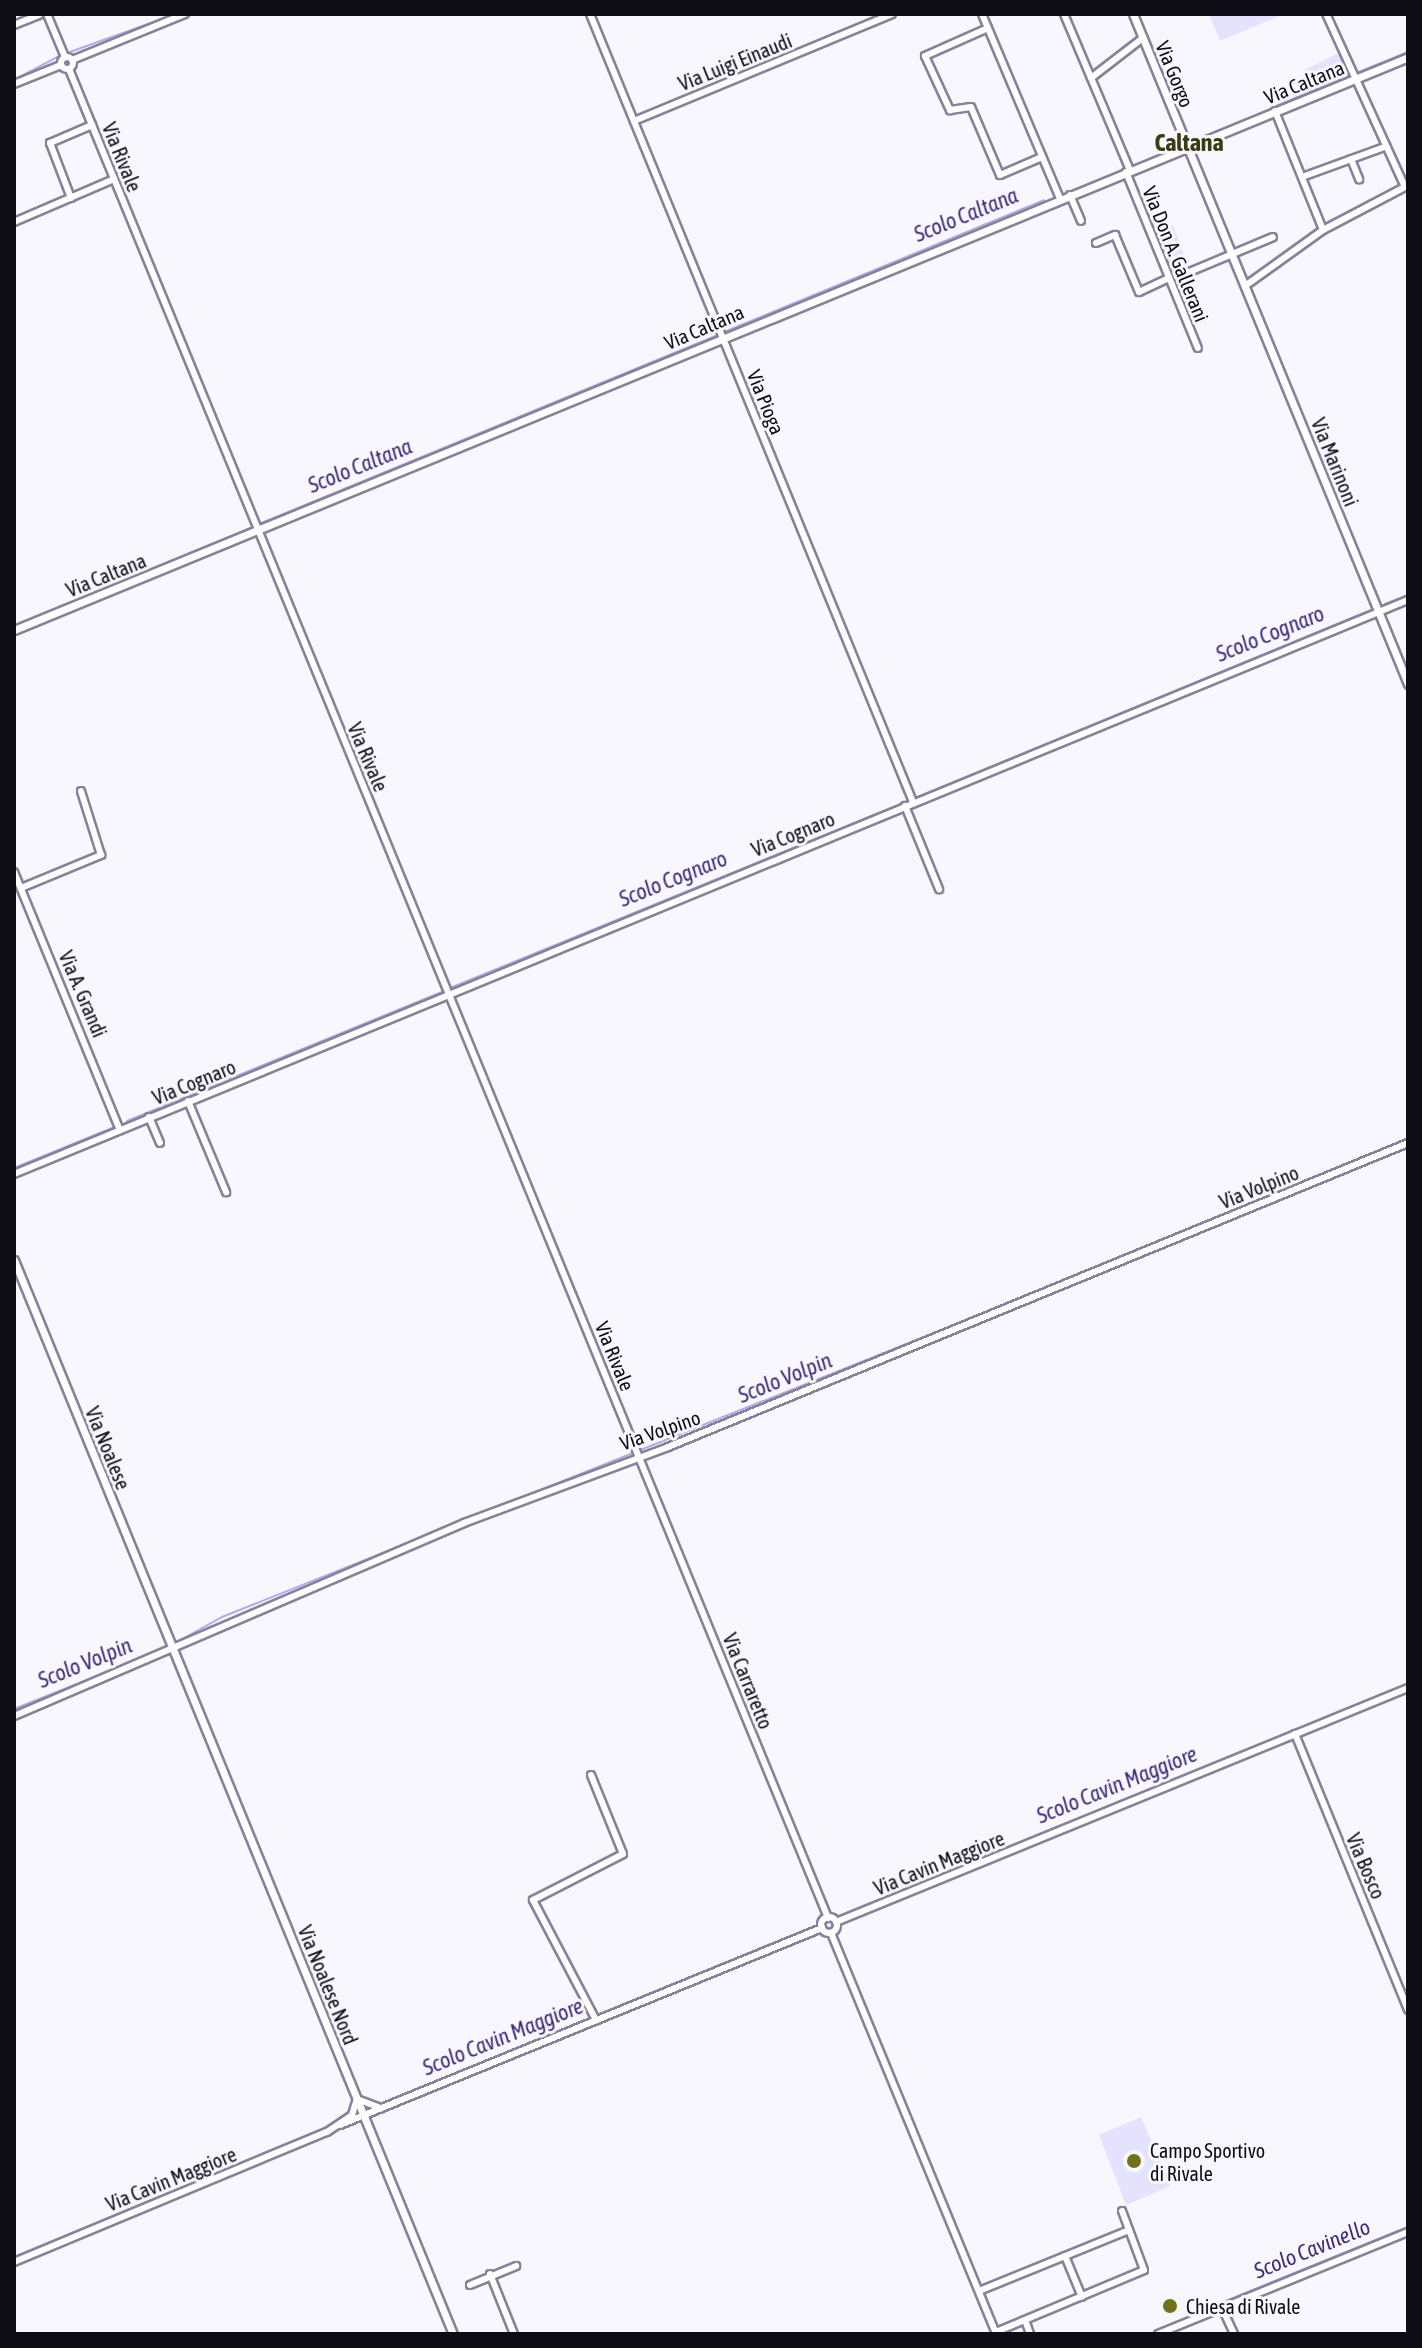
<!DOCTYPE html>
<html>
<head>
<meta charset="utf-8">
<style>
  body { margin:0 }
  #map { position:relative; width:1422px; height:2348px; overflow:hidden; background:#f8f7fd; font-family:"Asap Condensed",sans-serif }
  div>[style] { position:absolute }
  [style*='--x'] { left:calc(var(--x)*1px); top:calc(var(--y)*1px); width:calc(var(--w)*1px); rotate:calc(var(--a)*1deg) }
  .green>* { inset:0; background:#e5e2fe }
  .stream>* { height:2px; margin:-1px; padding:0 1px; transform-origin:1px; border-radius:1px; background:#b4a9ed }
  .roads { filter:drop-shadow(2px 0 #85829a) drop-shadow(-2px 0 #85829a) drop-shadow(0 2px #85829a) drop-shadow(0 -2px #85829a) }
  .minor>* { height:6px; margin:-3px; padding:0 3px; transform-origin:3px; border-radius:3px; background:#fff }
  .minor>.ring { margin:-3px; padding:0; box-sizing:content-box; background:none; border:6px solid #fff; border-radius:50% }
  .major>* { height:7px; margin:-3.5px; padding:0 3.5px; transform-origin:3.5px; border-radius:3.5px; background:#fff }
  .dots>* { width:22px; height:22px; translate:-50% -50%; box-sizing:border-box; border:4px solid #f8f7fd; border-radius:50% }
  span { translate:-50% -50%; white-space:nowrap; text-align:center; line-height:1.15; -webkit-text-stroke:6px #f8f7fd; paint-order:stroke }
  .street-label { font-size:20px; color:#0e0d15 }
  .poi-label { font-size:20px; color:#0e0d15 }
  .left { translate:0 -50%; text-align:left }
  .water-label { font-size:22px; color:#3f2a78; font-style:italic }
  .quarter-label { font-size:24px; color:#3b3c14; font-weight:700 }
  .frame { position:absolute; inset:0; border:16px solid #0e0d15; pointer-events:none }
</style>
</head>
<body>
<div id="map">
  <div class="green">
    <i style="clip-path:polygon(1209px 14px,1284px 14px,1220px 41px)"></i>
    <i style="clip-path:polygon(1339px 53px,1348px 75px,1301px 93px,1304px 70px)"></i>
    <i style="clip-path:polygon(1173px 225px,1188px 266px,1170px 272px,1155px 233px)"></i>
    <i style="clip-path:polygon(1141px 2117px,1170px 2186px,1126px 2205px,1099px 2135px)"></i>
  </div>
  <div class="stream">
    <i style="--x:67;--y:53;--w:116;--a:-19.7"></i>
    <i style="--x:1359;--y:72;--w:53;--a:-22.2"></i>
    <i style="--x:14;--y:80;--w:53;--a:-28"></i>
    <i style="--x:1276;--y:106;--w:78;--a:-22.6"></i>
    <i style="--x:724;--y:332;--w:346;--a:-22.4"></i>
    <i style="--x:259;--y:524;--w:495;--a:-22.4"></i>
    <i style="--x:1385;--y:604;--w:25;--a:-21"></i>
    <i style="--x:14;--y:626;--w:259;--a:-22.5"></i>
    <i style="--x:915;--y:798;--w:494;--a:-22.4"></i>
    <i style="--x:450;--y:988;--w:495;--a:-22.2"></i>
    <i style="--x:127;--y:1121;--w:343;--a:-22.3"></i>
    <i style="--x:14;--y:1168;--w:106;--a:-22.2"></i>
    <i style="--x:175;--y:1643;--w:54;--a:-29"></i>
    <i style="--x:222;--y:1617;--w:960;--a:-21.76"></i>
    <i style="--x:14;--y:1709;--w:143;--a:-21.7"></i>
    <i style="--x:839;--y:1916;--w:614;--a:-22.18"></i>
    <i style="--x:597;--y:2015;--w:235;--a:-22.2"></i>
    <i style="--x:381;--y:2104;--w:227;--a:-22.3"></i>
    <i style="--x:14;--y:2257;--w:340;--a:-22.5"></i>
    <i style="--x:1228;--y:2300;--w:194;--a:-22.1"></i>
  </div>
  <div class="roads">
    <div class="minor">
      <i style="--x:47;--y:14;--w:47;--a:67.3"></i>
      <i style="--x:590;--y:14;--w:852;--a:67.71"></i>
      <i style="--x:982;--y:14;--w:201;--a:67.1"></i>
      <i style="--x:1064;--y:14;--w:169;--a:67.1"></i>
      <i style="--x:14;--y:25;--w:27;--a:-22"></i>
      <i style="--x:988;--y:28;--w:69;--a:156"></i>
      <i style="--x:925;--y:56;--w:60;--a:65.2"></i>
      <i style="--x:950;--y:110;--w:21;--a:-8"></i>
      <i style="--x:971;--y:107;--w:74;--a:66.9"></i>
      <i style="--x:1000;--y:175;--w:46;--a:-23.2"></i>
      <i class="ring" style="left:61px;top:57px;width:6px;height:6px"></i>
      <i style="--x:72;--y:60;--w:122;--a:-22.2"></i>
      <i style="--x:69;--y:69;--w:1999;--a:67.68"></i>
      <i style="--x:1091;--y:78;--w:66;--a:-37.6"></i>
      <i style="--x:14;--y:84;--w:51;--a:-22"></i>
      <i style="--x:1275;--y:111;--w:128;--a:68"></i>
      <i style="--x:634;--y:121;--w:279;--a:-22.5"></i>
      <i style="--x:1351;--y:159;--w:22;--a:68"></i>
      <i style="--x:1126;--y:172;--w:190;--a:67.8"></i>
      <i style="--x:1302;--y:177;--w:90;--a:-20"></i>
      <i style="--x:1070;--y:195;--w:28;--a:67"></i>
      <i style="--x:71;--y:198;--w:59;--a:-110.9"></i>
      <i style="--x:50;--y:143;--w:46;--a:-23.2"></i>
      <i style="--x:14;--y:222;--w:109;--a:-23.3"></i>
      <i style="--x:1096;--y:243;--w:21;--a:-23"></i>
      <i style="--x:1115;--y:235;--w:62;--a:67.2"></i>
      <i style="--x:1139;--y:292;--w:33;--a:-25"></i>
      <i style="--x:1187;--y:273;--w:93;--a:-22.7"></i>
      <i style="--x:1245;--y:286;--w:96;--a:-35.7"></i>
      <i style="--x:1323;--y:230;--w:93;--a:-27.7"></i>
      <i style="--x:1405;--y:187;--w:190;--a:-114.5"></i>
      <i style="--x:905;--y:806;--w:90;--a:67.7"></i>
      <i style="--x:14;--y:872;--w:279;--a:67.7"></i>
      <i style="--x:21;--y:888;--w:87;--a:-22.4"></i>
      <i style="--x:101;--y:855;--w:67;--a:-107.4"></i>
      <i style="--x:188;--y:1101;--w:99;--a:67.3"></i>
      <i style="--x:149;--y:1117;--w:28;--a:67"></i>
      <i style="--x:14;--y:1174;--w:1508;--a:-22.38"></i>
      <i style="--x:14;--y:1716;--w:490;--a:-23.2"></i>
      <i style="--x:464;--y:1523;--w:218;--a:-20.4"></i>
      <i style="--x:668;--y:1447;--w:800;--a:-22.33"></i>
      <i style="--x:1295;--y:1734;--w:298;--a:67.7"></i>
      <i style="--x:591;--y:1775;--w:85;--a:67.9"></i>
      <i style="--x:623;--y:1854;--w:101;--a:152.9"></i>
      <i style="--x:533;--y:1900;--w:136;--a:62.3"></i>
      <i class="ring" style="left:821px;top:1917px;width:10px;height:10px"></i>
      <i style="--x:836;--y:1922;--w:618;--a:-22.25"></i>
      <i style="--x:831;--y:1933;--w:434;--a:67.6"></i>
      <i style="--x:340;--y:2125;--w:521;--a:-22.23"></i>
      <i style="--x:1065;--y:2256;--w:44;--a:67.5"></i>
      <i style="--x:14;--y:2262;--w:339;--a:-22.6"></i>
      <i style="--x:327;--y:2132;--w:30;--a:-34"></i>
      <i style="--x:352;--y:2115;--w:17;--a:-73"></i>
      <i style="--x:357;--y:2099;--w:26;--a:21"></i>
      <i style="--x:490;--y:2274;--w:65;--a:68.2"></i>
      <i style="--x:470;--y:2285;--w:50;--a:-22.4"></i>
      <i style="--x:979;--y:2291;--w:162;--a:-22.1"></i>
      <i style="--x:1222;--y:2308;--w:29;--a:65"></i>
      <i style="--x:1025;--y:2320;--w:15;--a:70"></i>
      <i style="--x:996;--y:2332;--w:160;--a:-22.7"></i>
      <i style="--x:1144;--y:2270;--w:63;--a:-110.4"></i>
      <i style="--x:1158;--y:2334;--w:270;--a:-22.2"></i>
    </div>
    <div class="major">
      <i style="--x:1133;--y:14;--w:724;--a:67.68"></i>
      <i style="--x:14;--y:630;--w:1507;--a:-22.34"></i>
      <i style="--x:14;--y:1260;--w:1160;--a:67.77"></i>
    </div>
  </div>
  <div class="dots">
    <i style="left:1134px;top:2161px;background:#717319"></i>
    <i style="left:1170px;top:2306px;background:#717319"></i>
  </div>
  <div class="street-label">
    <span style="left:735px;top:62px;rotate:-22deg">Via Luigi Einaudi</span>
    <span style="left:1175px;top:74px;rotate:68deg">Via Gorgo</span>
    <span style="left:1304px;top:82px;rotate:-22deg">Via Caltana</span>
    <span style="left:122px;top:157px;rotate:68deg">Via Rivale</span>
    <span style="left:1176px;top:254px;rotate:68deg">Via Don A. Gallerani</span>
    <span style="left:704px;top:327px;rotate:-23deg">Via Caltana</span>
    <span style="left:766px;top:402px;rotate:68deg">Via Pioga</span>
    <span style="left:1335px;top:462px;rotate:68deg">Via Marinoni</span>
    <span style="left:106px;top:575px;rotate:-22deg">Via Caltana</span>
    <span style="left:368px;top:757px;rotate:67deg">Via Rivale</span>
    <span style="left:793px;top:834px;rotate:-22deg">Via Cognaro</span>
    <span style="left:83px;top:994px;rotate:67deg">Via A. Grandi</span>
    <span style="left:194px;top:1082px;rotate:-22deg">Via Cognaro</span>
    <span style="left:1259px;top:1187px;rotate:-22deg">Via Volpino</span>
    <span style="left:615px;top:1356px;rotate:68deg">Via Rivale</span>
    <span style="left:660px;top:1430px;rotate:-19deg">Via Volpino</span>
    <span style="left:108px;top:1448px;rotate:68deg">Via Noalese</span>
    <span style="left:748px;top:1681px;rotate:68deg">Via Carraretto</span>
    <span style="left:939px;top:1863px;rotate:-22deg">Via Cavin Maggiore</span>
    <span style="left:1366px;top:1866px;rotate:67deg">Via Bosco</span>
    <span style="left:328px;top:1985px;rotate:68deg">Via Noalese Nord</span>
    <span style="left:171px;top:2179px;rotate:-22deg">Via Cavin Maggiore</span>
  </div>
  <div class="poi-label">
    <span class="left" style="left:1150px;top:2162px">Campo Sportivo<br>di Rivale</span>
    <span class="left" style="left:1186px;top:2306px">Chiesa di Rivale</span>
  </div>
  <div class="water-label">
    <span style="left:966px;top:215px;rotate:-22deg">Scolo Caltana</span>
    <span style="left:360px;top:466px;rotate:-22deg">Scolo Caltana</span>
    <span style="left:1270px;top:634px;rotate:-22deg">Scolo Cognaro</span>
    <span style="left:673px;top:879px;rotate:-22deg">Scolo Cognaro</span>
    <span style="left:785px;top:1378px;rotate:-22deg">Scolo Volpin</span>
    <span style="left:85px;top:1663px;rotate:-22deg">Scolo Volpin</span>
    <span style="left:1117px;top:1785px;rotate:-22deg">Scolo Cavin Maggiore</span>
    <span style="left:503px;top:2037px;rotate:-22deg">Scolo Cavin Maggiore</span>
    <span style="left:1312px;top:2249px;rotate:-22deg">Scolo Cavinello</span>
  </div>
  <div class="quarter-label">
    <span style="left:1189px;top:143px">Caltana</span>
  </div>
  <div class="frame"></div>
</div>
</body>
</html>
